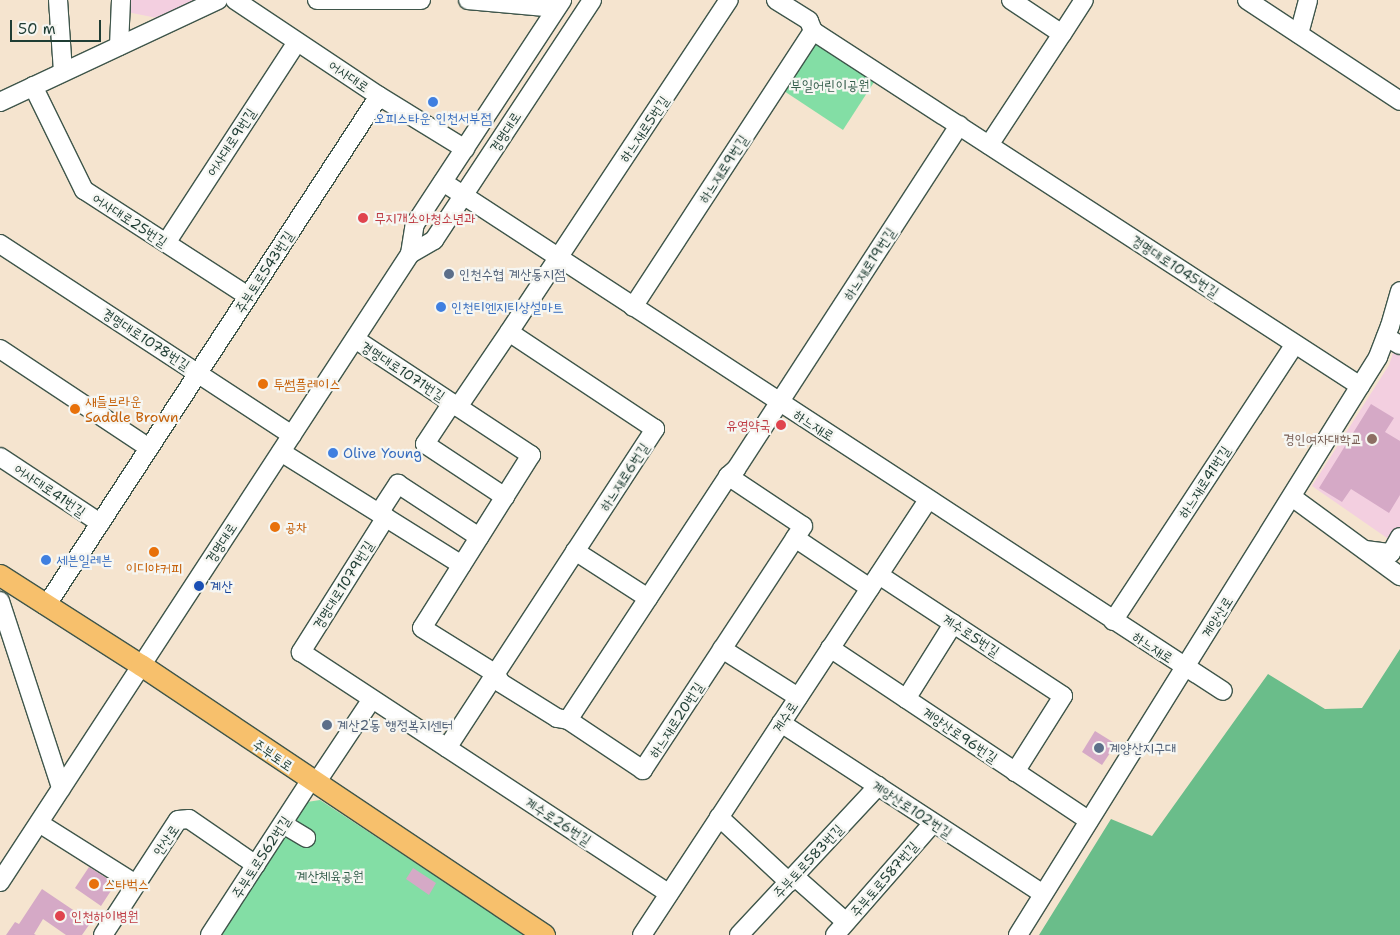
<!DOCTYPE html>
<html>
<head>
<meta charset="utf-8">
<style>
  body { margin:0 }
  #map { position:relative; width:1400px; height:935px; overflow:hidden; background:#f5e4cf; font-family:"Shantell Sans","Poor Story",sans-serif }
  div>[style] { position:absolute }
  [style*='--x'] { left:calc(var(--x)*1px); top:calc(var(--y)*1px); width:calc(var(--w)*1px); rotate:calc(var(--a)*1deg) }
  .built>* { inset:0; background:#f3cfe0 }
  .green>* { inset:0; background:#83dea5 }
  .forest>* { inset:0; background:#6abd8a }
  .building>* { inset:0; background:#d5a9c6 }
  .roads { filter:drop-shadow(1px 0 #3f564b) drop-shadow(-1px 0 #3f564b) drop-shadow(0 1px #3f564b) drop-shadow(0 -1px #3f564b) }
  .minor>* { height:18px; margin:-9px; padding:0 9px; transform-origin:9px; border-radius:9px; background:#fff }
  .major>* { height:21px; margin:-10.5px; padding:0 10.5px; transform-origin:10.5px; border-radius:10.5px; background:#f7c06c }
  .dots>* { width:14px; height:14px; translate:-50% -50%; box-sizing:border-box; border:2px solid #f6f6f2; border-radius:50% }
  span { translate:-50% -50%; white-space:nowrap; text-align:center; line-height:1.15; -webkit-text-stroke:4.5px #f6f6f2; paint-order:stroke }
  .street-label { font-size:14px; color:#1f3d34 }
  .park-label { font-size:14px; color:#335d4b }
  .shop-label { font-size:14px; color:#366cbe }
  .left { translate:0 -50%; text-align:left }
  .health-label { font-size:14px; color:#be3a42 }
  .right { translate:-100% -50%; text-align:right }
  .service-label { font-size:14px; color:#4e5e75 }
  .food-label { font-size:14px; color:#c56008 }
  .education-label { font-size:14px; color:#785e54 }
  .transit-label { font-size:14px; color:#164399 }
  .scale { position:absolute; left:10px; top:20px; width:91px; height:22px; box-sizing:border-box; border:2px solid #1f3d34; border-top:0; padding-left:6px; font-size:15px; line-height:18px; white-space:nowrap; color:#1f3d34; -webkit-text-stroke:4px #f6f6f2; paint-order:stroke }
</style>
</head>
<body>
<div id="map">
  <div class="built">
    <i style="clip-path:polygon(128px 0,196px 0,162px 19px,127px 12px)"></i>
    <i style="clip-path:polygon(1400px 332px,1400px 547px,1312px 486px,1389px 365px)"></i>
  </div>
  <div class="green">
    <i style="clip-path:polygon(816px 41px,876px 79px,843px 130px,784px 91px)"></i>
    <i style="clip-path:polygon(320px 800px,525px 935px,222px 935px,307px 802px)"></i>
  </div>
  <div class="forest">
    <i style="clip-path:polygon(1400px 649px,1400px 935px,1039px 935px,1111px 819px,1152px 836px,1268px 674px,1325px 709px,1362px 708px)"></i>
  </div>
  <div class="building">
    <i style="clip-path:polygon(1371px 404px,1394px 418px,1385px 432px,1400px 441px,1400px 495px,1389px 513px,1351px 489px,1342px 502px,1319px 488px)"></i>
    <i style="clip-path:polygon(1095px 731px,1116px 744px,1102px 765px,1082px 752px)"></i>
    <i style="clip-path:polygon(89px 867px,111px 881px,109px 883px,114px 886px,101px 906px,75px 888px)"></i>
    <i style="clip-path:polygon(413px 868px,436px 883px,429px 895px,406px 879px)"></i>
    <i style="clip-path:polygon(42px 889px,91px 922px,82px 935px,66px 935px,43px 919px,34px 934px,36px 935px,6px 935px,15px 922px,19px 924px)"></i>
  </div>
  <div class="roads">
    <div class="minor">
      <i style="--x:58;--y:0;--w:72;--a:86"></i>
      <i style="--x:235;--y:0;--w:173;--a:33.7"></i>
      <i style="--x:379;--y:96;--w:101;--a:31.6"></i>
      <i style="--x:317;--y:0;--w:104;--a:0"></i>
      <i style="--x:468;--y:0;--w:88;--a:5.2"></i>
      <i style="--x:776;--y:0;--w:39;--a:32"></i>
      <i style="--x:809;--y:21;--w:11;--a:68"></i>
      <i style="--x:813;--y:31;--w:652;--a:32.98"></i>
      <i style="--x:1011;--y:0;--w:61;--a:33.7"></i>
      <i style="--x:1062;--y:34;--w:40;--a:-57.1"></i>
      <i style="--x:1247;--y:0;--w:183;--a:33.4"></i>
      <i style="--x:1299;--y:34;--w:35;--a:-75"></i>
      <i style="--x:119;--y:46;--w:46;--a:-87.5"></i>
      <i style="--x:33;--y:86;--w:116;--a:63.9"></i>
      <i style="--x:84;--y:190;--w:195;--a:32.9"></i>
      <i style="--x:0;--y:102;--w:241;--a:-25.1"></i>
      <i style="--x:989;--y:145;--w:133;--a:-56.7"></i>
      <i style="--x:443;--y:182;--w:931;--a:33.13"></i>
      <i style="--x:166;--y:243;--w:240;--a:-56.9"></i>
      <i style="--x:0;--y:244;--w:349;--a:33.2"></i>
      <i style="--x:410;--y:254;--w:28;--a:-30"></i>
      <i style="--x:434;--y:240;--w:287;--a:-56.6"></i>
      <i style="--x:633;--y:307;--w:330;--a:-56.9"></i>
      <i style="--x:1386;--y:337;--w:16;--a:30"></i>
      <i style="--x:355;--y:339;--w:211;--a:33.4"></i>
      <i style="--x:531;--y:455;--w:204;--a:122.2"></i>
      <i style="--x:422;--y:628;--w:87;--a:31.9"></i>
      <i style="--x:496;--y:674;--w:10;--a:61"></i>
      <i style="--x:501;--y:683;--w:66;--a:32"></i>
      <i style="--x:557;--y:718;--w:11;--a:10"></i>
      <i style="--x:0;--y:349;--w:179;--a:33.6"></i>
      <i style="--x:452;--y:403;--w:49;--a:123.4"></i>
      <i style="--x:425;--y:444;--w:96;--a:33.5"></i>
      <i style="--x:458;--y:407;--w:91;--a:-55.8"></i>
      <i style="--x:281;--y:452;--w:213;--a:32"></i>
      <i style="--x:0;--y:457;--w:120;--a:33.4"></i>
      <i style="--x:728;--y:476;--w:90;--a:33.7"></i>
      <i style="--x:803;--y:526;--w:292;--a:123.3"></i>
      <i style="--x:643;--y:770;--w:90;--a:-146.3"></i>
      <i style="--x:568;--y:720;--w:292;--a:-56.7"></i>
      <i style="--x:728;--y:476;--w:11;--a:-41"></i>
      <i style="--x:736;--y:469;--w:410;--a:-57"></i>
      <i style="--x:1292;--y:497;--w:134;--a:36.2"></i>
      <i style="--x:379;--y:513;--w:35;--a:-57"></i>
      <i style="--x:398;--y:484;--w:97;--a:33.2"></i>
      <i style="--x:386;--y:517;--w:160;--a:122.2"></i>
      <i style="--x:301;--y:652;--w:440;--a:33.3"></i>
      <i style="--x:795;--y:538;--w:90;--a:33.7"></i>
      <i style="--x:1365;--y:550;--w:26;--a:7"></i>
      <i style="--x:1391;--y:553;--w:18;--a:-61"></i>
      <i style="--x:575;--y:551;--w:87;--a:32.8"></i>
      <i style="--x:879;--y:575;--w:220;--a:33.3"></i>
      <i style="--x:1063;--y:696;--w:90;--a:122.3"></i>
      <i style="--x:0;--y:601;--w:197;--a:71.9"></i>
      <i style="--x:46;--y:606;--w:609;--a:-56.86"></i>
      <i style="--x:1113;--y:621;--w:331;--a:-56.7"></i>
      <i style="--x:830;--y:648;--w:311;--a:33.7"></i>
      <i style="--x:722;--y:649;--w:90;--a:32.3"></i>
      <i style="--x:906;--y:699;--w:89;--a:-57.9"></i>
      <i style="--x:781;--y:723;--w:313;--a:33.1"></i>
      <i style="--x:447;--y:748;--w:381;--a:-56.9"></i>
      <i style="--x:655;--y:429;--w:175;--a:-146.4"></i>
      <i style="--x:509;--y:332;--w:398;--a:-56.5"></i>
      <i style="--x:719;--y:817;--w:96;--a:42.9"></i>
      <i style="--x:39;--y:823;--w:115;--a:32.2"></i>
      <i style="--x:283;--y:824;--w:27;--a:31"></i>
      <i style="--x:794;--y:876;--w:69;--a:41.5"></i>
      <i style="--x:0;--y:882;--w:750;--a:-56.86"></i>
      <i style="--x:410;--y:254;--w:30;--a:-81"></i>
      <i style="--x:415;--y:224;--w:268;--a:-56.7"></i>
      <i style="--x:103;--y:935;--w:137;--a:-56.9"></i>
      <i style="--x:178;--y:820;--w:11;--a:-5"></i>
      <i style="--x:189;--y:819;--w:81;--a:34.5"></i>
      <i style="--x:210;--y:935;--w:180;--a:-57"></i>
      <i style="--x:308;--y:784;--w:11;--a:-22"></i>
      <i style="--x:318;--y:780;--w:97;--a:-56.3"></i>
      <i style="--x:642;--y:935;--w:521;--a:-56.68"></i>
      <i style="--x:739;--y:935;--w:204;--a:-47"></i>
      <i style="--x:835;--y:935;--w:149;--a:-48.8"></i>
      <i style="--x:1018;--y:935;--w:647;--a:-58.08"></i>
      <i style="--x:1360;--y:386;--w:34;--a:-58"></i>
      <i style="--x:1378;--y:357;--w:33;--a:-69"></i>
      <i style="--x:1390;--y:326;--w:36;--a:-74"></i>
    </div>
    <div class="major">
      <i style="--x:0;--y:575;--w:167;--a:32.6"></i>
      <i style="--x:141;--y:665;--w:485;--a:33.8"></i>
    </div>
  </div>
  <div class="dots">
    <i style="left:433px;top:102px;background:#3f7fe0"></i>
    <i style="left:363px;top:218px;background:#e0444e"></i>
    <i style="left:449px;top:274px;background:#5c6f8a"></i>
    <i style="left:441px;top:307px;background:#3f7fe0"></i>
    <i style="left:263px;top:384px;background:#e8710a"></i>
    <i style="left:75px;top:409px;background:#e8710a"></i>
    <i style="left:781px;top:425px;background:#e0444e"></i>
    <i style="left:1372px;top:439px;background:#8d6e63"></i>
    <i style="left:333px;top:453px;background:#3f7fe0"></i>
    <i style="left:275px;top:527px;background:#e8710a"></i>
    <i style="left:154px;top:552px;background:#e8710a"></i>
    <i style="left:46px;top:560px;background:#3f7fe0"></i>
    <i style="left:199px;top:586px;background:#1a4fb4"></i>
    <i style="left:327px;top:725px;background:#5c6f8a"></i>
    <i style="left:1099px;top:748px;background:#5c6f8a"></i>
    <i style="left:94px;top:884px;background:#e8710a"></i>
    <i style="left:60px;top:916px;background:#e0444e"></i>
  </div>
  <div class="street-label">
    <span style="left:349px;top:76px;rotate:34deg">어사대로</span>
    <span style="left:644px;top:129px;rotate:-56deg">하느재로5번길</span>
    <span style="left:505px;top:132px;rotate:-57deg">경명대로</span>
    <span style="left:231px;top:142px;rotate:-57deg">어사대로9번길</span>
    <span style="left:723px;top:169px;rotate:-57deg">하느재로9번길</span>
    <span style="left:130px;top:220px;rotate:33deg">어사대로25번길</span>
    <span style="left:869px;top:264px;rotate:-57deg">하느재로19번길</span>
    <span style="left:1175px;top:266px;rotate:33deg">경명대로1045번길</span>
    <span style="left:264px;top:272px;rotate:-57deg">주부토로543번길</span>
    <span style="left:146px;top:339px;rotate:33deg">경명대로1078번길</span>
    <span style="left:403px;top:371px;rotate:33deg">경명대로1071번길</span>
    <span style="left:814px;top:425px;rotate:33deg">하느재로</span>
    <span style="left:624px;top:477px;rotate:-57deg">하느재로6번길</span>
    <span style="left:1204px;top:482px;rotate:-57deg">하느재로41번길</span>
    <span style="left:50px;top:490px;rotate:34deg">어사대로41번길</span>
    <span style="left:221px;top:543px;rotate:-57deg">경명대로</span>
    <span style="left:343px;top:585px;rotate:-58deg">경명대로1079번길</span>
    <span style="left:1217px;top:617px;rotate:-58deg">계양산로</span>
    <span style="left:971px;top:635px;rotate:33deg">계수로5번길</span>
    <span style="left:1153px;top:647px;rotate:33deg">하느재로</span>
    <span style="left:785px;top:717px;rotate:-57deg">계수로</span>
    <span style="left:676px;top:720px;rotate:-57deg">하느재로20번길</span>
    <span style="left:960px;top:735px;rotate:34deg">계양산로96번길</span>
    <span style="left:273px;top:755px;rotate:34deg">주부토로</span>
    <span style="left:912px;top:809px;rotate:33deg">계양산로102번길</span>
    <span style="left:558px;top:821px;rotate:33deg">계수로26번길</span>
    <span style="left:166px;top:840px;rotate:-55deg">안산로</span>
    <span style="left:261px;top:857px;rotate:-57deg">주부토로562번길</span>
    <span style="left:808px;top:861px;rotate:-47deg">주부토로583번길</span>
    <span style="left:884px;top:879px;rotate:-49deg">주부토로587번길</span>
  </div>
  <div class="park-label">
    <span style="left:830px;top:85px">부일어린이공원</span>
    <span style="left:330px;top:876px">계산체육공원</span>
  </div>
  <div class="shop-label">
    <span style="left:433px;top:118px">오피스타운 인천서부점</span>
    <span class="left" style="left:451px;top:307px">인천티엔지티상설마트</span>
    <span class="left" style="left:343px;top:453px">Olive Young</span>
    <span class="left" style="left:56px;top:560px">세븐일레븐</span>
  </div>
  <div class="health-label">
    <span class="left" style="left:374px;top:218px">무지개소아청소년과</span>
    <span class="right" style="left:771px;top:425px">유영약국</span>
    <span class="left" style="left:71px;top:916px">인천하이병원</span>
  </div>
  <div class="service-label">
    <span class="left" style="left:459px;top:274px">인천수협 계산동지점</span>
    <span class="left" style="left:337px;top:725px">계산2동 행정복지센터</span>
    <span class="left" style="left:1109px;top:748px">계양산지구대</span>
  </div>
  <div class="food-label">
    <span class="left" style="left:273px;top:384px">투썸플레이스</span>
    <span class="left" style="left:85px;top:409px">새들브라운<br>Saddle Brown</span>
    <span class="left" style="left:285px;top:527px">공차</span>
    <span style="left:154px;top:568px">이디야커피</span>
    <span class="left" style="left:104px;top:884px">스타벅스</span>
  </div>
  <div class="education-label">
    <span class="right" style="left:1362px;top:439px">경인여자대학교</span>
  </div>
  <div class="transit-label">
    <span class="left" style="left:210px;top:586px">계산</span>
  </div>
  <div class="scale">50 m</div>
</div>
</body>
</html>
